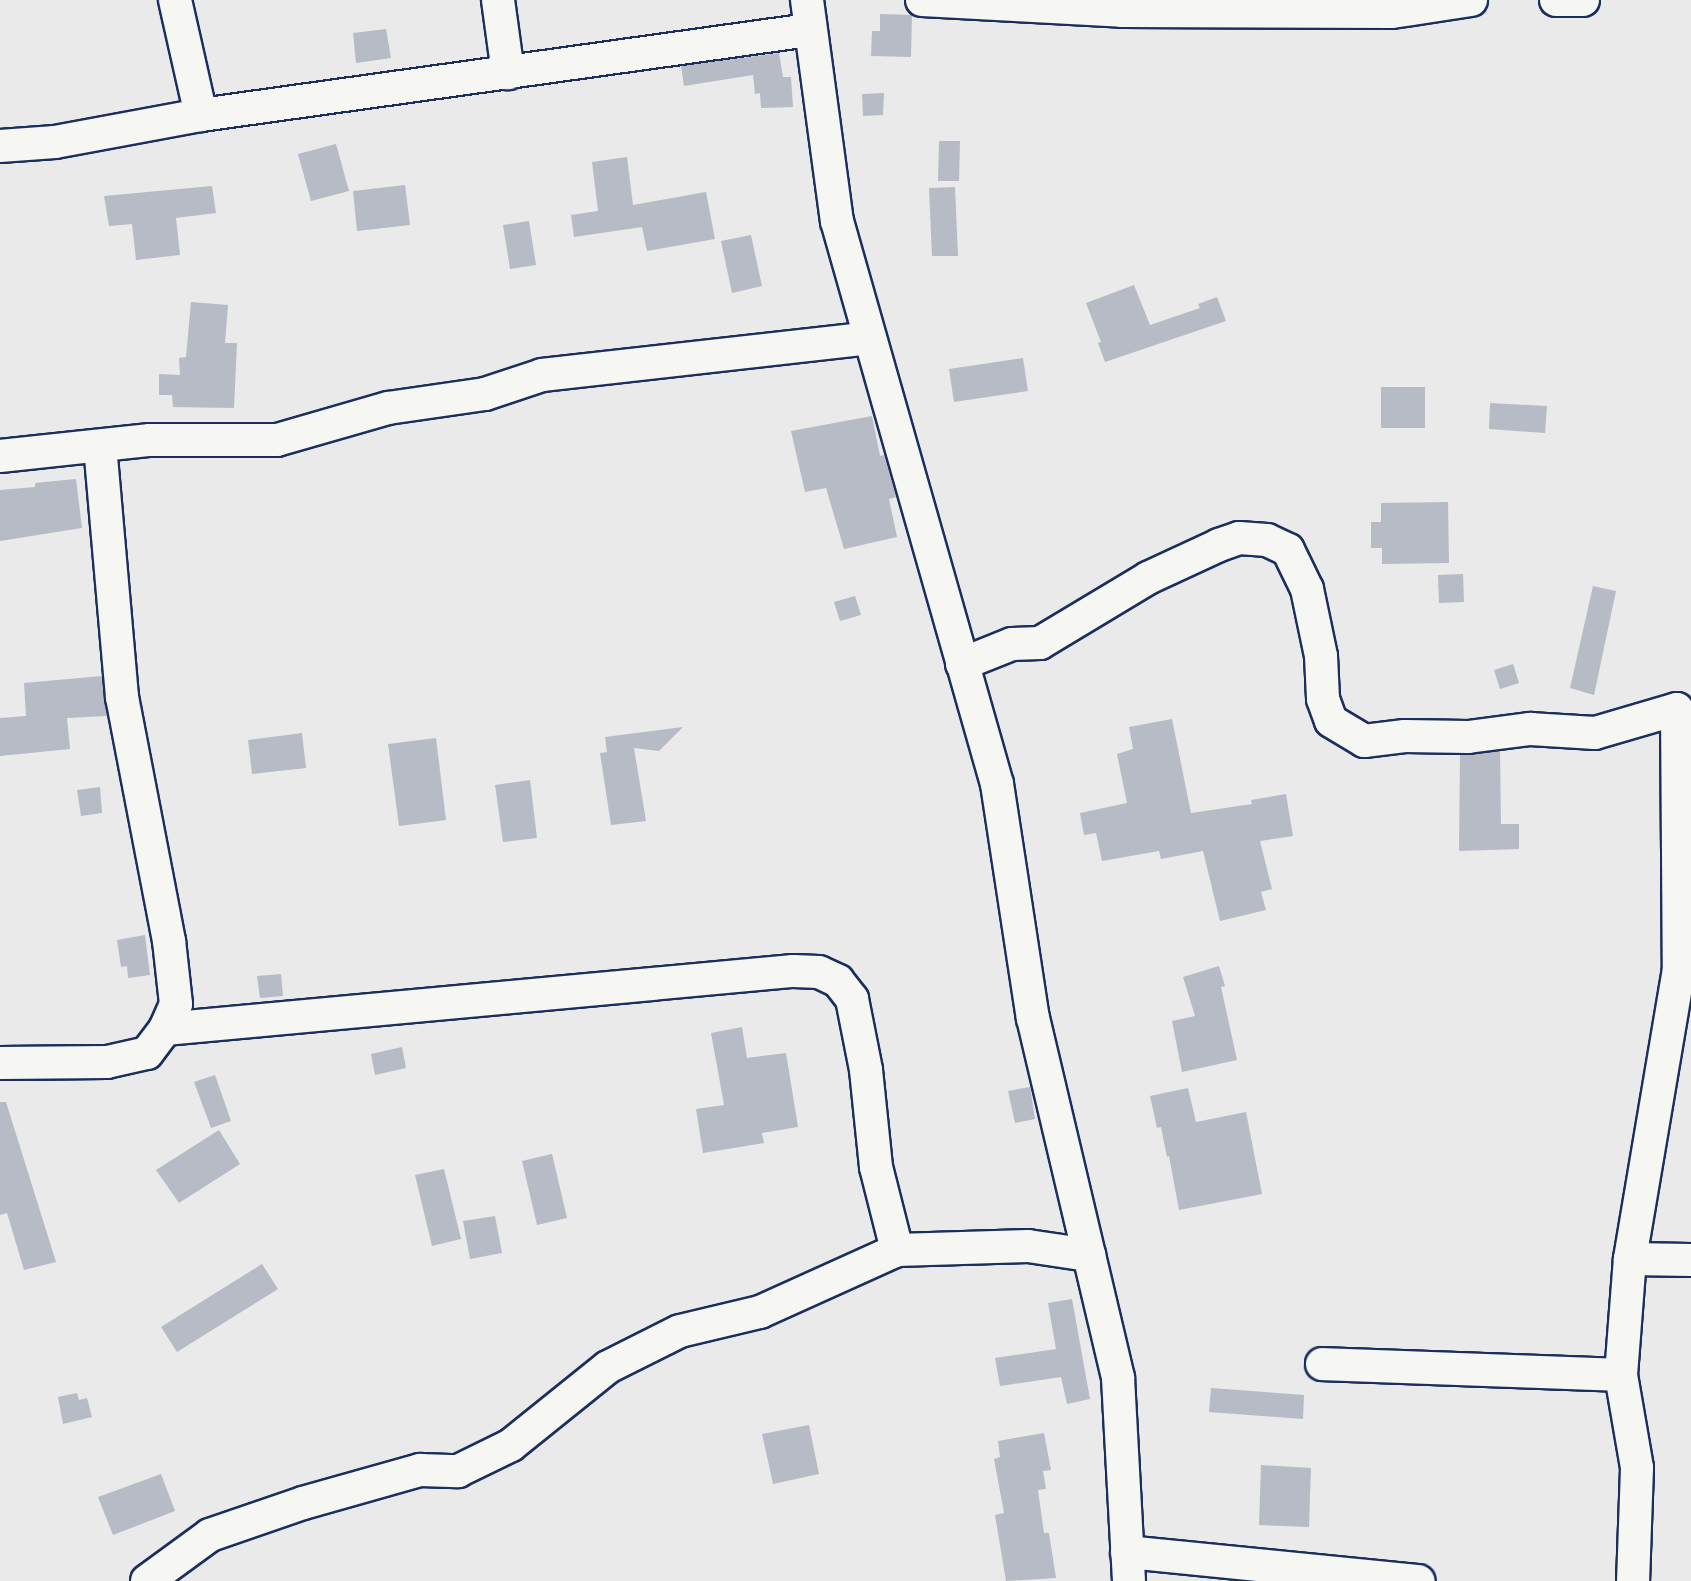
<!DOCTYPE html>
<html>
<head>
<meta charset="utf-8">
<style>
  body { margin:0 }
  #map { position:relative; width:1691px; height:1581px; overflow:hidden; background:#e9eae9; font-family:"Balsamiq Sans",sans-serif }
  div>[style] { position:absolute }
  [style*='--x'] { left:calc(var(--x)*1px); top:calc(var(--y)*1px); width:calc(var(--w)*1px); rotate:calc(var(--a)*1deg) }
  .building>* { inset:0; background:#b6bbc6 }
  .roads { filter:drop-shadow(2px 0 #1b2f5e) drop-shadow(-2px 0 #1b2f5e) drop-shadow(0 2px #1b2f5e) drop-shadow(0 -2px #1b2f5e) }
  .minor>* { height:32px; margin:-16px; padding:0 16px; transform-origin:16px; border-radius:16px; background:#f6f6f2 }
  span { translate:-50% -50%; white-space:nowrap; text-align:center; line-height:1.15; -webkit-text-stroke:6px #f6f6f2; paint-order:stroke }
</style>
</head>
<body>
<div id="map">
  <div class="building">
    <i style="clip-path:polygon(880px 14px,912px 15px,911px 57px,871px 56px,872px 31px,880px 31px)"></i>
    <i style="clip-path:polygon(386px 29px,391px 58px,356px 63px,353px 33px)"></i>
    <i style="clip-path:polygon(779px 53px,783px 77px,791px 77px,793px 107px,761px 108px,760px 93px,755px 94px,753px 75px,684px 86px,681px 66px)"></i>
    <i style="clip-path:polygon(884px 93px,883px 115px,863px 116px,862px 94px)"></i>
    <i style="clip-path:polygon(939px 141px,960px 141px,959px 181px,938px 181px)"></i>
    <i style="clip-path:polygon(336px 144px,349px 191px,311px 201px,298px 154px)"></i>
    <i style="clip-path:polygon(627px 157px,633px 205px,706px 192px,715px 239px,647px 251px,642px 227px,574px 237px,571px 215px,598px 211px,592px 162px)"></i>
    <i style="clip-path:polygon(405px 185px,410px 225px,357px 231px,353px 191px)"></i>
    <i style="clip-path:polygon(212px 186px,216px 213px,176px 218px,180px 255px,136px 260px,132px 224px,109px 226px,104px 196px)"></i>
    <i style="clip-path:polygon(955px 187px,958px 256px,932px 256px,929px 188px)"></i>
    <i style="clip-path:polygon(529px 221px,536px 265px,510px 269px,503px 225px)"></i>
    <i style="clip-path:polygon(751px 235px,762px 286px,732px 293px,721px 241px)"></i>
    <i style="clip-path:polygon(1134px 285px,1150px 325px,1200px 308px,1198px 304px,1217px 297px,1226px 321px,1105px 362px,1098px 343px,1101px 342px,1086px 303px)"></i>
    <i style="clip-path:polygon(191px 302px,228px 305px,225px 343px,237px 343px,234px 408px,173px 407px,172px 395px,159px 395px,159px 374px,180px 375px,179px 358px,186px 357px)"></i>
    <i style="clip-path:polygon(1023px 358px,1028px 391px,954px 402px,949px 369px)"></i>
    <i style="clip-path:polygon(1381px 387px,1425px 387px,1425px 428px,1381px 428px)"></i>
    <i style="clip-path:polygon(1490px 403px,1547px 406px,1545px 433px,1489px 429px)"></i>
    <i style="clip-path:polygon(872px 416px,880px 456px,884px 455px,896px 497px,889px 499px,897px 537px,844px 549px,826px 488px,805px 492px,791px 431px)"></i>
    <i style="clip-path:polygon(76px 479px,82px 528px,0 541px,0 490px,35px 487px,35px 483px)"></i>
    <i style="clip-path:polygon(1448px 502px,1449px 563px,1382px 564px,1382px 548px,1371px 548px,1371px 522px,1381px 522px,1381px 503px)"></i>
    <i style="clip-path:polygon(1463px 574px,1464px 602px,1439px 603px,1438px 575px)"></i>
    <i style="clip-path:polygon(1593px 586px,1616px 591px,1594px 695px,1570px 688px)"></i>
    <i style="clip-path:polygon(855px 596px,861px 615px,840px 621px,834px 602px)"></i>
    <i style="clip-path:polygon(1513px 664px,1519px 683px,1500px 689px,1494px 670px)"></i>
    <i style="clip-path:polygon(102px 676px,107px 716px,67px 718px,70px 749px,0 756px,0 718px,26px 716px,24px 683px)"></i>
    <i style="clip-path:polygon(1172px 719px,1191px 813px,1252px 804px,1251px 800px,1286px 794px,1293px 836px,1260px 841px,1272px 889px,1261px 892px,1266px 910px,1220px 921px,1203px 851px,1161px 859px,1159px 851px,1102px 861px,1096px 833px,1084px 835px,1080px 813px,1127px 803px,1117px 754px,1133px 749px,1129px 727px)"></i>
    <i style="clip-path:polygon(683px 727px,659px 751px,634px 748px,646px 821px,611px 825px,600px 753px,607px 752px,605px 737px)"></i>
    <i style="clip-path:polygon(302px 733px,306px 768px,252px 774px,248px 740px)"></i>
    <i style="clip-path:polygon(436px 738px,446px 820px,399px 826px,388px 744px)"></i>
    <i style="clip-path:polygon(1500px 751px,1501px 824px,1519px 824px,1519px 849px,1459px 851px,1460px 755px)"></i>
    <i style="clip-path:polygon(530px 780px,537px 838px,503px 842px,495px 785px)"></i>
    <i style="clip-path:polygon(100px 787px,102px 813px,81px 816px,77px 790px)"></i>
    <i style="clip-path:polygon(145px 935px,150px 975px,128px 978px,127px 966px,121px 967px,117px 940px)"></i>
    <i style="clip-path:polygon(1219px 966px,1225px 986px,1221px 987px,1237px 1060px,1182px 1072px,1172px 1021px,1195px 1016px,1183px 977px)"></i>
    <i style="clip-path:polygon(281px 974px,283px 996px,260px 998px,257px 976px)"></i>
    <i style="clip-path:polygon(742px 1027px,747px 1058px,786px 1053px,798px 1127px,762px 1133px,764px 1143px,703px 1153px,696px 1109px,724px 1105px,711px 1033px)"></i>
    <i style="clip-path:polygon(402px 1047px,406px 1068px,375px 1075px,371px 1054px)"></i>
    <i style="clip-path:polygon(215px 1075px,231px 1121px,211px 1128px,194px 1082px)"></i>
    <i style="clip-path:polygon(1030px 1087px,1035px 1119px,1015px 1123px,1008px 1091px)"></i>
    <i style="clip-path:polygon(1188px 1088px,1196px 1122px,1246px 1112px,1262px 1194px,1179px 1210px,1169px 1156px,1167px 1157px,1161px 1127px,1157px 1128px,1150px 1096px)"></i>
    <i style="clip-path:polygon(0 1102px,6px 1102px,56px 1262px,24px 1270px,7px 1213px,0 1215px)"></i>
    <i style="clip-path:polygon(219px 1130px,240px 1164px,179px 1203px,156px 1170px)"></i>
    <i style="clip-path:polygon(552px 1154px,567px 1218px,537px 1225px,522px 1161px)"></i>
    <i style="clip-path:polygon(444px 1169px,461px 1239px,432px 1246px,415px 1175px)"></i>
    <i style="clip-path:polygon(495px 1216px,502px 1253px,470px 1259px,463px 1221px)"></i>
    <i style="clip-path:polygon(262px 1264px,278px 1289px,177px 1352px,161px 1327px)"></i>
    <i style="clip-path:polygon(1072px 1299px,1090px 1399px,1067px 1404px,1061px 1377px,1000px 1386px,995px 1358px,1056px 1349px,1048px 1303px)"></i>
    <i style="clip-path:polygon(1211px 1388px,1304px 1395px,1303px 1419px,1209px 1412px)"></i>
    <i style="clip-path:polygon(77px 1393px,79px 1400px,87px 1398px,92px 1417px,63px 1424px,58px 1397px)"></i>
    <i style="clip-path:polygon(809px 1425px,819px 1474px,773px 1484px,762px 1434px)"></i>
    <i style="clip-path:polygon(1044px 1433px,1051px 1470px,1043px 1471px,1046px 1489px,1038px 1490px,1044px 1533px,1049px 1533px,1056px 1578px,1006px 1581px,995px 1515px,1004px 1513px,994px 1459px,1000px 1457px,998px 1441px)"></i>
    <i style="clip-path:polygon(1261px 1465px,1311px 1468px,1309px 1527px,1259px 1525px)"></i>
    <i style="clip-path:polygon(161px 1474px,175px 1511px,113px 1535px,98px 1497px)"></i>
  </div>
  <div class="roads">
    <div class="minor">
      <i style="--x:175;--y:0;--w:118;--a:77.3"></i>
      <i style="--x:498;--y:0;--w:74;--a:82.2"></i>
      <i style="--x:807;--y:0;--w:223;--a:82.3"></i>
      <i style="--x:837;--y:221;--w:585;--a:74.14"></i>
      <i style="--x:997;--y:784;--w:237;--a:81.3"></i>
      <i style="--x:1033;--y:1018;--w:370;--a:76.7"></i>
      <i style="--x:1118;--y:1378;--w:203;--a:86.9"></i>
      <i style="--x:922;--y:0;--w:200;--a:3.1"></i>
      <i style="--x:1122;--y:11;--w:270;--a:0.2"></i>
      <i style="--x:1392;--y:12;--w:80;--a:-8.6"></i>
      <i style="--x:1556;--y:0;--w:27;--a:0"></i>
      <i style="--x:0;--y:146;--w:55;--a:-4.2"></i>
      <i style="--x:55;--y:142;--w:148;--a:-10.5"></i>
      <i style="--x:201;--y:115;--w:614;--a:-7.96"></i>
      <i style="--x:0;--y:456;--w:151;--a:-6.1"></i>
      <i style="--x:150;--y:440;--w:127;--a:0"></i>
      <i style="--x:277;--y:440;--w:116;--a:-16.1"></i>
      <i style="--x:388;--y:408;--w:98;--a:-8.2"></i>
      <i style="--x:485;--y:394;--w:60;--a:-18.4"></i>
      <i style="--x:542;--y:375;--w:330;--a:-6.4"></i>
      <i style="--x:962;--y:664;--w:54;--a:-21.8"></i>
      <i style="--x:1012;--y:644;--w:28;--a:-2"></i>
      <i style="--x:1040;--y:643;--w:126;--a:-31"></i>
      <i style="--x:1148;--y:578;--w:78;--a:-24.9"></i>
      <i style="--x:1219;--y:545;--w:21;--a:-19"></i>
      <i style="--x:1239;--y:538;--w:28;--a:4"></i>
      <i style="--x:1267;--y:540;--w:23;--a:25"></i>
      <i style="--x:1288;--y:550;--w:43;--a:64"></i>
      <i style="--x:1307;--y:589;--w:68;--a:78.2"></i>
      <i style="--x:1321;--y:656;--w:43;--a:87.3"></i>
      <i style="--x:1323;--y:699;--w:23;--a:70"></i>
      <i style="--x:1331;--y:721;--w:39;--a:31"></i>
      <i style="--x:1364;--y:741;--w:41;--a:-7"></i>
      <i style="--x:1405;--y:736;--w:63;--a:0.9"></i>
      <i style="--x:1468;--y:737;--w:63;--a:-7.4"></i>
      <i style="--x:1530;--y:729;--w:65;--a:3.5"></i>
      <i style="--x:1595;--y:733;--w:85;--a:-16.3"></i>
      <i style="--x:1677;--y:709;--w:260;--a:89.6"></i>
      <i style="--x:1679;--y:969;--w:294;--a:99.6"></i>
      <i style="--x:165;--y:1029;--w:631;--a:-5.28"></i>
      <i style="--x:793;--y:971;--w:26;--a:2"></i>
      <i style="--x:819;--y:972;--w:21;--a:25"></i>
      <i style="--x:838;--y:981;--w:23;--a:52"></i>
      <i style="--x:852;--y:999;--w:72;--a:78.8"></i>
      <i style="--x:866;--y:1070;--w:98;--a:84.1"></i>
      <i style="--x:876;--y:1167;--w:86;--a:75.8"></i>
      <i style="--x:0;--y:1063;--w:107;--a:-0.5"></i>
      <i style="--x:107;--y:1062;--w:41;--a:-12.7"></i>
      <i style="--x:147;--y:1053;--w:30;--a:-53"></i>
      <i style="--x:165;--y:1029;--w:27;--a:-66"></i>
      <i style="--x:176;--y:1004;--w:63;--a:-96.3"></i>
      <i style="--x:169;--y:941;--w:248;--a:-100.9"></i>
      <i style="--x:122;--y:697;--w:251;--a:-95"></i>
      <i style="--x:1322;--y:1364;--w:299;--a:2.1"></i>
      <i style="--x:1621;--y:1375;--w:116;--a:-85.6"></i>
      <i style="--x:1630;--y:1259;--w:61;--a:0.9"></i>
      <i style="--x:1621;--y:1375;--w:94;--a:80.2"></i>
      <i style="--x:1637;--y:1468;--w:113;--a:92"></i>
      <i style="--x:1127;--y:1552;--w:293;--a:5.7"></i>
      <i style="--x:147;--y:1581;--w:78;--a:-36.1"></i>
      <i style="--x:210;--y:1535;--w:98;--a:-19"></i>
      <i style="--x:303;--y:1503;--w:122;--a:-15.8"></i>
      <i style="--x:420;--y:1470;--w:38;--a:2"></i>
      <i style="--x:458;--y:1471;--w:59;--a:-26.1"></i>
      <i style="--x:511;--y:1445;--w:124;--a:-38.8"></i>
      <i style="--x:608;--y:1367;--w:80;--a:-26.6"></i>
      <i style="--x:680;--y:1331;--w:82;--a:-13.4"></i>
      <i style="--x:760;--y:1312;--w:150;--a:-24.3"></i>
      <i style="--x:897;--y:1250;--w:131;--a:-1.7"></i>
      <i style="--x:1028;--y:1246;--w:62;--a:8.4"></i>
    </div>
  </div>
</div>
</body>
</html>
